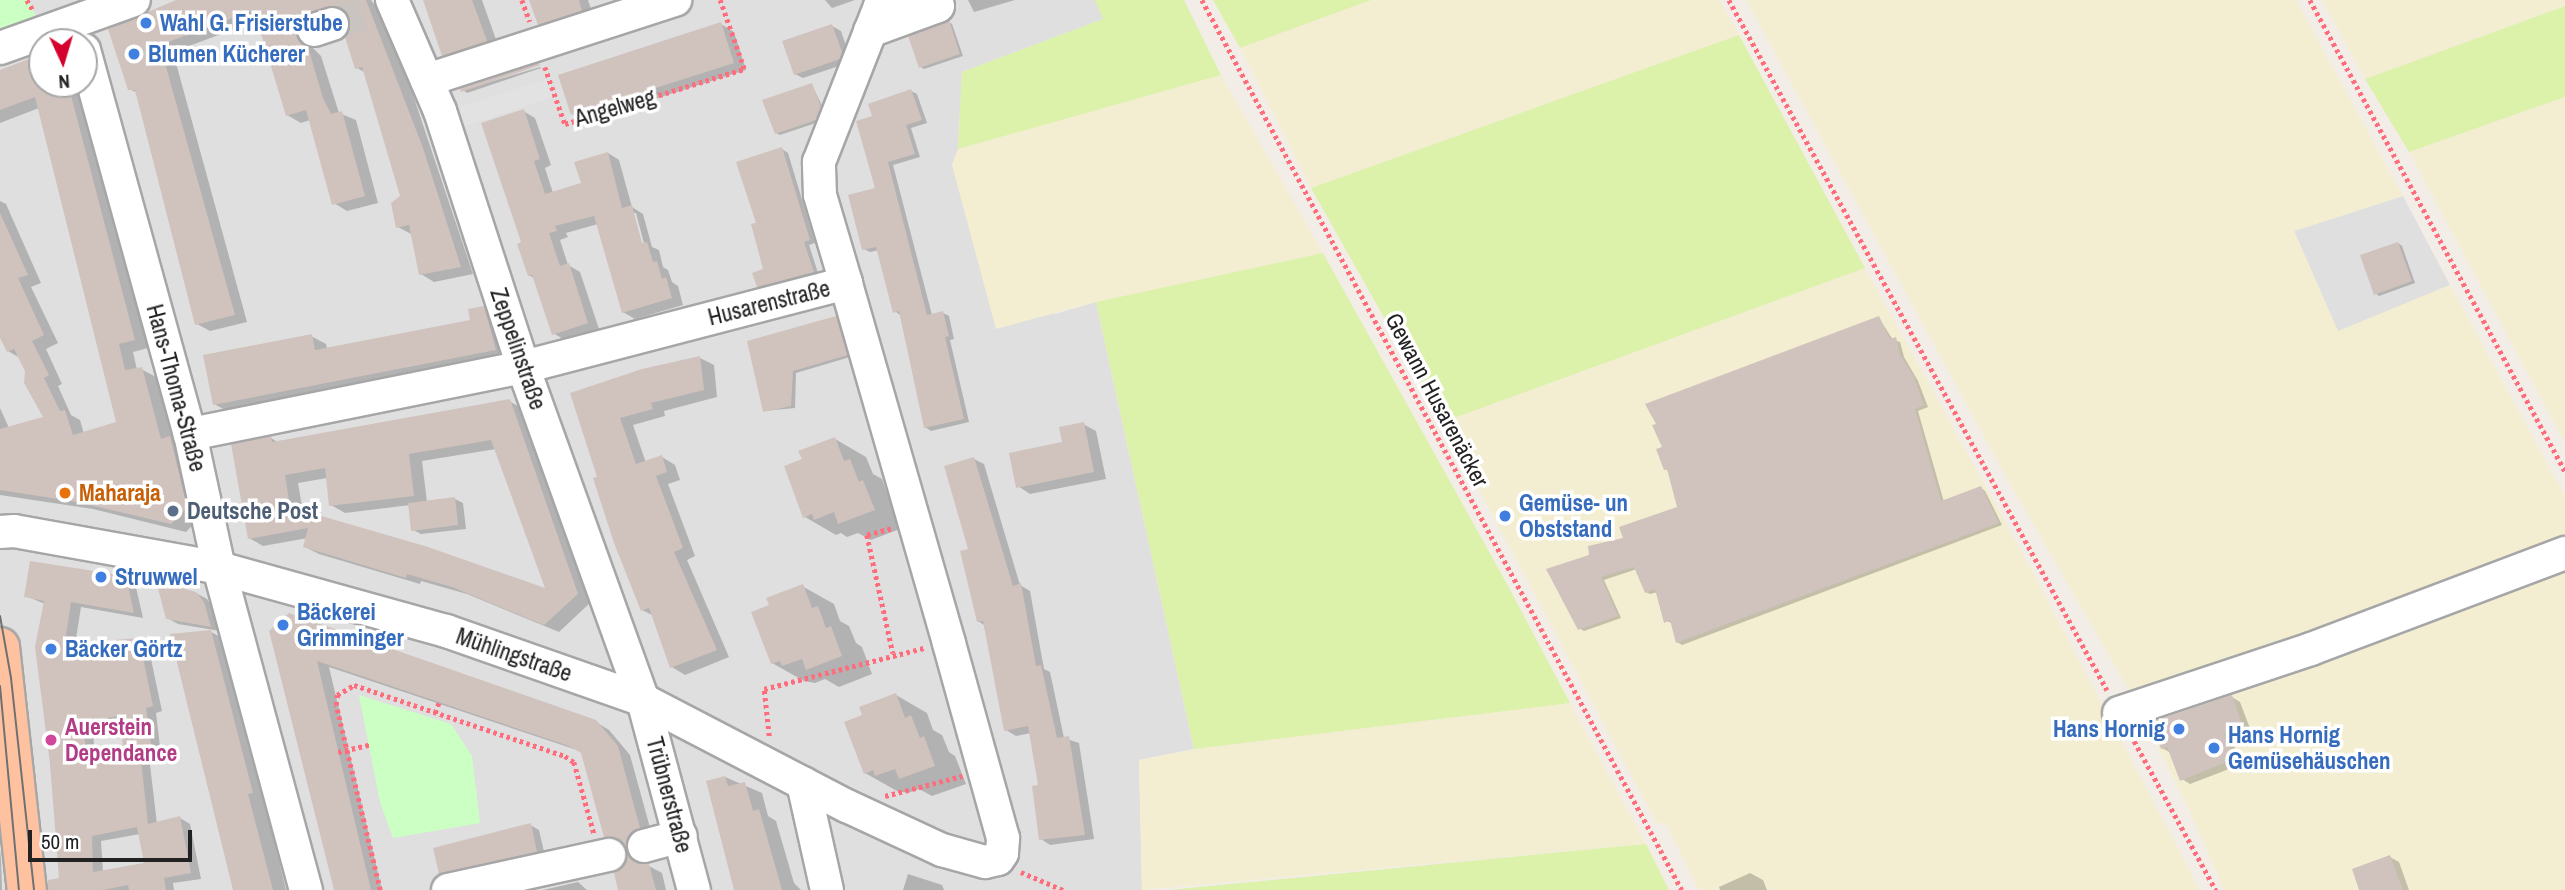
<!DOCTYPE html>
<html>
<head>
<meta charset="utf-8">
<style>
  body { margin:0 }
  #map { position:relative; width:2565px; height:890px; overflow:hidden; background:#f3ede8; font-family:"Archivo Narrow",sans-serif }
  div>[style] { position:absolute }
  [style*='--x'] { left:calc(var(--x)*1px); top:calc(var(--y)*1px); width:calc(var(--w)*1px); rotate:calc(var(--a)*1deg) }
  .residential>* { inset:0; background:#e0dfdf }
  .farmland>* { inset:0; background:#f3eed2 }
  .grass>* { inset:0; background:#dcf1aa }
  .park>* { inset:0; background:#cbffc3 }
  .parking>* { inset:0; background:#e2e2e2 }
  .shadow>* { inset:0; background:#0003 }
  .building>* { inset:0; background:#d0c2bd }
  .minor-tunnel>* { height:32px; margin-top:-16px; transform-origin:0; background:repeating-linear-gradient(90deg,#c9c4c0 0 32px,transparent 0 48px) }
  .path>* { height:4.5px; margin-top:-2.25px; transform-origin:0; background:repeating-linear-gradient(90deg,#ff6d7d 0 3.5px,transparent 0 7px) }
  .roads { filter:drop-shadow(2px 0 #a6a6a6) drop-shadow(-2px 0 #a6a6a6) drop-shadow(0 2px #a6a6a6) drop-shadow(0 -2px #a6a6a6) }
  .minor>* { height:32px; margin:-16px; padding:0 16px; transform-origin:16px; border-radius:16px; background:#fff }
  .major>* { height:38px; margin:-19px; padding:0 19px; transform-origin:19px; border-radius:19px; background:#ffc2a1 }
  .tram>* { height:2px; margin:-1px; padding:0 1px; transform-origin:1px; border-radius:1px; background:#707070 }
  .dots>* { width:19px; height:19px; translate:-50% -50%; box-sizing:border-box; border:4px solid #fff; border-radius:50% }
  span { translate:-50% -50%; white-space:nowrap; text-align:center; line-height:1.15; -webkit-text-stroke:7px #fff; paint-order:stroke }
  .shop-label { font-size:23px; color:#366cbe; font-weight:700 }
  .left { translate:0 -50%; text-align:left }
  .right { translate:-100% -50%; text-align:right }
  .street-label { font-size:23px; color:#222 }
  .food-label { font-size:23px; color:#c56008; font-weight:700 }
  .service-label { font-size:23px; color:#4e5e75; font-weight:700 }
  .hotel-label { font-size:23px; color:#b23c85; font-weight:700 }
  .north { position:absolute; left:28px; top:28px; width:70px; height:70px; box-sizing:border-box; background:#fff; border:2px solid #a7a7a7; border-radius:50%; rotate:176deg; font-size:19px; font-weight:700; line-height:28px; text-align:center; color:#222 }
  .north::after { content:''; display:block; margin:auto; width:24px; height:32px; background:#d4002d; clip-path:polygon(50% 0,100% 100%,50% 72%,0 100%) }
  .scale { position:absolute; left:28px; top:830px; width:164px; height:32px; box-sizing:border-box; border:4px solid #222; border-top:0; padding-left:9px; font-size:21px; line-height:24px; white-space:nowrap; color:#222; -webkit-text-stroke:5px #fff; paint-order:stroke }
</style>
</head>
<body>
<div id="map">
  <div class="residential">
    <i style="clip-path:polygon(evenodd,0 0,1095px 0,1104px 19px,962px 72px,958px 149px,952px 165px,1055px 314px,1096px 302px,1194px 749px,1139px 760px,1142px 890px,0 890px,0 0,42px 42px,84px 42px,84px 84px,42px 84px,42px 42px)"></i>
    <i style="clip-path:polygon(2403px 196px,2450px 285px,2338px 332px,2294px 231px)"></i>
  </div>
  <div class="farmland">
    <i style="clip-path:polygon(1371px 0,1719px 0,1739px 35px,1311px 188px,1240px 48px)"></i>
    <i style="clip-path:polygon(1746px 0,2296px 0,2403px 196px,2294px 231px,2338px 331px,2450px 285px,2565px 496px,2565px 890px,2224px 890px,2190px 812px,2130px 692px,2005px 475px)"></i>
    <i style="clip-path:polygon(2322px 0,2565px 0,2565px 6px,2365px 79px)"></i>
    <i style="clip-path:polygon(1221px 75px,1323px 253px,1096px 302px,996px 329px,952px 165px,958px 149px)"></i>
    <i style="clip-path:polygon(2565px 97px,2565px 443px,2409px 152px)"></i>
    <i style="clip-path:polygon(1865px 268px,2030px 567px,2200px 890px,1699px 890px,1665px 822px,1657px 824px,1443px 422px)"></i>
    <i style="clip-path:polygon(1570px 703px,1646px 844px,1142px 890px,1139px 760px,1194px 749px)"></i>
  </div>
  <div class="grass">
    <i style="clip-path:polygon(1095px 0,1184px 0,1221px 75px,958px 149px,962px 72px,1103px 19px)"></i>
    <i style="clip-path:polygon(1213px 0,1371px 0,1240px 48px)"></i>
    <i style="clip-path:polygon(2565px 6px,2565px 97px,2409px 152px,2365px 79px)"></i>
    <i style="clip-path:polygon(1739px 35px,1865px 268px,1443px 422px,1311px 188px)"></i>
    <i style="clip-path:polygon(1323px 253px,1507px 584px,1570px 703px,1194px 749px,1096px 302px)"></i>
    <i style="clip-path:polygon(1646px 844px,1669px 890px,1169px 890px)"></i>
  </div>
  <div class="park">
    <i style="clip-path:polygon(0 0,27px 0,42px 27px,0 43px)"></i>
    <i style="clip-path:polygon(359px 695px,451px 724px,472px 756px,480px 823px,393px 838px,380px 802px)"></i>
  </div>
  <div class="parking">
    <i style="clip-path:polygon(547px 79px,553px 97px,465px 126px,459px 107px)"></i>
  </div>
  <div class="shadow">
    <i style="clip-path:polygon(186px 0,371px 0,380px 11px,411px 89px,473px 274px,434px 282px,421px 274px,411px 234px,398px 227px,402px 197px,366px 73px,357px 68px,348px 13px,314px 24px,309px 44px,321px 56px,339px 113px,356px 120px,378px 203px,347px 211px,334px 203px,310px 120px,301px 123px,287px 115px,259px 20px,173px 52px,247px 322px,210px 331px,197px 324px,138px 93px,129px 89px)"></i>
    <i style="clip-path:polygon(425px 0,482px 0,499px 48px,457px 62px,444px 55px)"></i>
    <i style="clip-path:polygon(531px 0,588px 0,594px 18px,552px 31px,539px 24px)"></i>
    <i style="clip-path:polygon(825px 0,855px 0,832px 8px)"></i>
    <i style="clip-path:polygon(968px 0,1015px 0,974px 12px)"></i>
    <i style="clip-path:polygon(949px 22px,952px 24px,963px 56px,924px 69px,921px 67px)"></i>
    <i style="clip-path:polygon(721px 24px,734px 32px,746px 70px,585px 121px,573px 114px)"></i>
    <i style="clip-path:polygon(832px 26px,841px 31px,850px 58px,848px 63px,803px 78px,795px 74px)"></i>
    <i style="clip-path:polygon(42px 56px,42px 84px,79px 84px,148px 348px,133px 352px,137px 370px,141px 369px,156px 377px,172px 439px,185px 447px,201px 516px,186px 532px,93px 509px,0 495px,0 408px,9px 428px,45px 418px,20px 358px,8px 351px,0 334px,0 201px,6px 204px,41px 283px,31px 287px,58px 343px,46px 349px,62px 384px,58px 386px,71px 415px,80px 420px,84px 434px,118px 423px,39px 108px,0 123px,0 72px)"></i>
    <i style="clip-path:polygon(541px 68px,467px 93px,463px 90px,540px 67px)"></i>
    <i style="clip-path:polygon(812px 85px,824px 110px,819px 122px,780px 135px,776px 133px)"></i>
    <i style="clip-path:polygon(911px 91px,917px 94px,927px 123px,911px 128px,920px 157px,893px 165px,932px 315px,943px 313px,949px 316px,954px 339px,950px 340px,969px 422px,931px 431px,925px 427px,900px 315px,895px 311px,879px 250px,870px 252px,864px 249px,877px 190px,874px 117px)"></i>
    <i style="clip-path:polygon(evenodd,523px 111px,535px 118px,551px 165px,545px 168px,553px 193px,583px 185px,608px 153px,619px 160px,632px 207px,643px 214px,652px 247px,659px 250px,663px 267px,668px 270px,672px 282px,678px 286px,683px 305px,635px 319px,623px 312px,598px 224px,566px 233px,568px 237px,560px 240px,568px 265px,580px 272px,599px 329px,565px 340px,553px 333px,535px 279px,529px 275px,524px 243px,523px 111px,632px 213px,636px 213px,646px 251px,643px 252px,632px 213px)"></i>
    <i style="clip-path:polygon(782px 149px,788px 153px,815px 243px,809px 245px,819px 276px,765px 290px,758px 286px,765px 271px,758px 224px)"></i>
    <i style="clip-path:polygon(2398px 243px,2402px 246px,2415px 283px,2379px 296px,2375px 293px)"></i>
    <i style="clip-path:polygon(483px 307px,499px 316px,510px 358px,229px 412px,214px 404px,311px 336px,326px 344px,327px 349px,472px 321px)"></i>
    <i style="clip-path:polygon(836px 317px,840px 320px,850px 357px,796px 373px,795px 408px,764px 411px,749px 342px)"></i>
    <i style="clip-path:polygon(1879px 318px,1893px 340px,1900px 342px,1904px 357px,1918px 381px,1928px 407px,1918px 411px,1944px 502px,1981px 488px,1985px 491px,2002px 525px,1682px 645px,1677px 642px,1672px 623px,1666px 621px,1658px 592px,1650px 594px,1646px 592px,1637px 569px,1604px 580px,1621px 618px,1584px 631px,1579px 628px,1591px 556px,1679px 508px,1669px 471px,1665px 469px)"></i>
    <i style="clip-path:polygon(700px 358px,714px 365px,717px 397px,664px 411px,665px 416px,633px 425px,646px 463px,662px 457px,675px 465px,680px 480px,668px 484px,695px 556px,687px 560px,729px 657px,685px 675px,672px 667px,654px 616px,642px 610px,572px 394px,642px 371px)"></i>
    <i style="clip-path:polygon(evenodd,509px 401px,523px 409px,591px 602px,559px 632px,467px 594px,421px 581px,420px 584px,319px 554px,305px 547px,308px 538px,263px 546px,249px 538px,271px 438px,279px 443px,509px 401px,496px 449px,548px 591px,303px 512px,298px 483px,327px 478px,331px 505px,345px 513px,410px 505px,413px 530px,421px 534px,466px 529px,463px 503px,455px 499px,427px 502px,422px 461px,496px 449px)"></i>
    <i style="clip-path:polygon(1083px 424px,1096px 431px,1106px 479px,1030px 494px,1018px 486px)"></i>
    <i style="clip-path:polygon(835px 439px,866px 457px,873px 474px,882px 479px,888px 496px,895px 500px,905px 527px,871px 540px,858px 533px,847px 537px,841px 533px,836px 535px,805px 517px,804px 460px)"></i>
    <i style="clip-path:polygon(974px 459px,984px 464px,1020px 585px,1030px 591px,1044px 669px,1050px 672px,1064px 738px,1079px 743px,1094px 839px,1050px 845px,1041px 839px,1040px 787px,1031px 733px,1016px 736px,1006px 730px,984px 625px,978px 621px,971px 550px)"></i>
    <i style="clip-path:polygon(evenodd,125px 578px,135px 583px,143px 618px,81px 607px,75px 645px,104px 650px,138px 639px,148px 645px,162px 711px,156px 713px,161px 755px,149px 756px,157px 824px,180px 818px,190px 824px,201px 879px,173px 883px,174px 890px,61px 890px,45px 604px,26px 596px,125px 578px,122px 723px,126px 755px,96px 759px,92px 728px,122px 723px,125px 578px,140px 834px,147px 865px,103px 872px,101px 841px,140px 834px)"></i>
    <i style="clip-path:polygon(802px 586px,834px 604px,840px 621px,849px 626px,856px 643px,862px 647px,872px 674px,839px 687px,825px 679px,815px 683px,804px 681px,772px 663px,771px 606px)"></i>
    <i style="clip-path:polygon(196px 593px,207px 599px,214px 609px,220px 631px,178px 624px,167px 618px)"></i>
    <i style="clip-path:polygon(271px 631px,596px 722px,609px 730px,630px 755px,652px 835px,639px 855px,606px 836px,583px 752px,329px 667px,382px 890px,336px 890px)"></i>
    <i style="clip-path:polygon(211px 632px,226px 640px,286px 890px,235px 890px)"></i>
    <i style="clip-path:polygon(896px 695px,927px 713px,933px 730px,942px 735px,949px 752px,955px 756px,966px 784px,932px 796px,919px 789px,908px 793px,897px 791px,865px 773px,864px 716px)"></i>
    <i style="clip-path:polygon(2232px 697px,2240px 702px,2251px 731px,2231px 738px,2242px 764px,2190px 784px,2182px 779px,2171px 753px,2162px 748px)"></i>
    <i style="clip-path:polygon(725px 777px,762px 793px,768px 816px,776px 821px,794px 883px,801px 890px,736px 890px)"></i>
    <i style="clip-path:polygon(530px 825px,539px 830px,545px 856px,449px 878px,441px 873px)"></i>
    <i style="clip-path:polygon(0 851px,1px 858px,2px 890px,0 890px)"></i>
    <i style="clip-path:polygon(628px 855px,662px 873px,666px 890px,620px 890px)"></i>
    <i style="clip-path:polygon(2390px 857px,2399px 862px,2409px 890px,2361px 890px)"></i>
    <i style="clip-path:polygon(1750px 873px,1763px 880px,1767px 890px,1720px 890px,1719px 887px)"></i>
    <i style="clip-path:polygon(908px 874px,942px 885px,944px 890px,903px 890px)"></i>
    <i style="clip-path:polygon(578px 882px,587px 890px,543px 890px)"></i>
  </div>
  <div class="building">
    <i style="clip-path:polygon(176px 0,366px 0,423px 148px,461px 267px,419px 275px,409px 225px,396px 228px,391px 203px,400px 196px,362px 67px,355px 69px,345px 37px,350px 27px,345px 11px,336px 6px,326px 7px,301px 17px,296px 27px,297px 36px,308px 47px,323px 98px,331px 114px,342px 111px,365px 196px,332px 205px,306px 110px,286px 116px,254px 10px,160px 45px,235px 315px,195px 325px,135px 90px,128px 90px,108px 29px)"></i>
    <i style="clip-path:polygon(423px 0,472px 0,487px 41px,442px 56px)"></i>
    <i style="clip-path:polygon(529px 0,579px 0,582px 11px,538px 25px)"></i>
    <i style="clip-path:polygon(949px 20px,960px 54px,919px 68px,908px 36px)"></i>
    <i style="clip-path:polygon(721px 22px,734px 63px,571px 115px,558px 75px)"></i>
    <i style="clip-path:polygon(832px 24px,842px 52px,840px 59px,794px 75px,782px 41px)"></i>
    <i style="clip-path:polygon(42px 54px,42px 84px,68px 84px,135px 340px,119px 344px,125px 370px,142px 367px,161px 439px,170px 436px,187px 507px,171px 524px,77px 502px,0 490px,0 429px,43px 417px,24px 383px,25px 371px,14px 349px,7px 352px,0 338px,0 213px,28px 275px,18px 278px,44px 335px,32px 341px,49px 375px,44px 378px,60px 411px,65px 410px,73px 435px,116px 422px,35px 97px,0 110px,0 70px)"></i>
    <i style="clip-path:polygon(539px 63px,540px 65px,461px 92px,460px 89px)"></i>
    <i style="clip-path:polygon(812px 83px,821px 107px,816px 120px,775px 134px,762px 100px)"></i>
    <i style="clip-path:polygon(911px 89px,922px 120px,906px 125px,915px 154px,888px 162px,927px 315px,943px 311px,949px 336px,945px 337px,964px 419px,924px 428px,899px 311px,893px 313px,876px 247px,862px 250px,848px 195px,875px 188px,856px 121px,872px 116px,868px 104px)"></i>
    <i style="clip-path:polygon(524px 109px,540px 159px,534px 161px,545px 194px,581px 183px,574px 162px,608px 152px,622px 208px,632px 205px,642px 243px,647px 242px,653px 262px,657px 261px,662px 279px,666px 277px,672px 298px,622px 313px,594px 216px,555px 226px,557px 231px,549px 233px,560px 266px,569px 263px,588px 323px,552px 335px,532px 275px,528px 276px,517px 244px,521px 242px,481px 123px)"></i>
    <i style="clip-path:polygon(782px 147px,810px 240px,804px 242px,814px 272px,757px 287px,752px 273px,763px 269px,751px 224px,756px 223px,736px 162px)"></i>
    <i style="clip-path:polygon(2398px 242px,2412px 281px,2374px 295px,2360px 255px)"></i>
    <i style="clip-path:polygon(484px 306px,496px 350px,213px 405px,203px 355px,312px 334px,315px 350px,470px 320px,468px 309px)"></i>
    <i style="clip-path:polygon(836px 316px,848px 355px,793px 371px,791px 406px,763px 412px,747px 341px)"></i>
    <i style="clip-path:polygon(1879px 316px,1890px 339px,1896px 337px,1900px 354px,1914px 377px,1924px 405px,1915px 409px,1941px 501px,1981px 486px,1999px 523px,1676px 643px,1670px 620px,1664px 623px,1655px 589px,1645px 593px,1634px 567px,1601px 577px,1618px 616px,1578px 630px,1546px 569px,1589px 555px,1588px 546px,1623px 538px,1619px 527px,1677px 507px,1667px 469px,1664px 470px,1656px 449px,1662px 447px,1652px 425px,1656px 424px,1645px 404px)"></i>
    <i style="clip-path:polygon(700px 356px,704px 390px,651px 403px,653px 409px,620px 418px,636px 464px,662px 455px,667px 472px,656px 476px,683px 548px,674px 552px,717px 650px,670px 668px,649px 608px,641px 611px,614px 543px,593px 478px,597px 477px,570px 393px,642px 369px)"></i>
    <i style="clip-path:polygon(evenodd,510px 399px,578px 594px,544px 625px,452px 587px,407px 574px,406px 578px,303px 547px,308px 528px,248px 539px,231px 444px,271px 436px,272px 442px,510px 399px,491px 440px,545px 588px,425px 546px,290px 507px,285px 475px,325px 468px,329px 506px,414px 496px,409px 454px,491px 440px)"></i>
    <i style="clip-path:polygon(1084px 422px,1094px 472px,1016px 488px,1009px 453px,1062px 442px,1059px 427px)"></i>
    <i style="clip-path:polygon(835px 437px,844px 461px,850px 459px,859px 482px,863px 480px,875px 510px,838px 524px,834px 512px,814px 520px,812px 514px,803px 518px,784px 466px,802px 459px,798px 451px)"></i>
    <i style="clip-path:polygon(974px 457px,1013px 586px,1021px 583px,1036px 666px,1041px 665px,1057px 738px,1069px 736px,1085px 835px,1039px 840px,1032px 786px,1038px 785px,1028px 726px,1004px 731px,983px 621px,977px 622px,960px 551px,968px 549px,944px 466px)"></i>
    <i style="clip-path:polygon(455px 497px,458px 525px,411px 531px,408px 503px)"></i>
    <i style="clip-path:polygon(evenodd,30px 561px,126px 576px,134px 613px,71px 602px,65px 642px,103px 648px,102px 641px,139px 638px,153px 706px,146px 708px,152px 750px,140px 751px,148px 824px,180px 816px,191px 873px,164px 878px,166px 890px,129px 890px,128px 885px,103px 890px,48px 890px,48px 880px,59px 878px,50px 764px,35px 647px,44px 601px,24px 597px,30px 561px,119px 716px,124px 754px,88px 759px,82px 723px,119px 716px,30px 561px,137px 827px,144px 863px,93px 872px,92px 836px,137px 827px)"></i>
    <i style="clip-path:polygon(156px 581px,196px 592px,204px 602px,211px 627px,166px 619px)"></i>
    <i style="clip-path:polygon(803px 584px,812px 608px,818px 606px,826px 628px,831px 626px,842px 656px,806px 670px,802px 659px,782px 666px,780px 661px,771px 664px,751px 612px,769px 605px,766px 598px)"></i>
    <i style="clip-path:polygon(289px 613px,596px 720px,618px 746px,640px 828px,631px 834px,626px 849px,615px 838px,604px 837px,581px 753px,569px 746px,317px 661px,371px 890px,334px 890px,269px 631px)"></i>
    <i style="clip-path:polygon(211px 630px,253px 793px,248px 794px,273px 890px,233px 890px,170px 634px)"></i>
    <i style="clip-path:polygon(896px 693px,905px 718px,911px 715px,920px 738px,924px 736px,935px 766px,899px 779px,895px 769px,875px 776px,873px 770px,864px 774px,844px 722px,862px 715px,859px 707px)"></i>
    <i style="clip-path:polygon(2232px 695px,2243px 727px,2224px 734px,2234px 759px,2180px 781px,2167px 747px,2161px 749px,2151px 722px)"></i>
    <i style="clip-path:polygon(725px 776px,728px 786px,745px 782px,753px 811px,759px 809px,782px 890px,734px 890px,706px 781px)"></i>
    <i style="clip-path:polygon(531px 823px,537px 852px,439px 874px,433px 848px)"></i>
    <i style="clip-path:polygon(627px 852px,639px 864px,649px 864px,656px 890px,618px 890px,614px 873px,622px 868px)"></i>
    <i style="clip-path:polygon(2390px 855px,2403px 890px,2359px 890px,2352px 869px)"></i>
  </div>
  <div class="minor-tunnel">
    <i style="--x:332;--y:24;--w:44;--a:-18.4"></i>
  </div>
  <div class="path">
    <i style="--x:27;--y:0;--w:12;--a:59"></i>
    <i style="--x:522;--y:0;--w:23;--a:70"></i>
    <i style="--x:1202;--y:0;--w:1011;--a:61.66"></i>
    <i style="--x:1729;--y:0;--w:787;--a:61.28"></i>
    <i style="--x:2310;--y:0;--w:536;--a:61.57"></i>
    <i style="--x:545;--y:67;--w:60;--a:70.7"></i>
    <i style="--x:565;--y:124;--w:187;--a:-17.1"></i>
    <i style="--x:744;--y:69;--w:73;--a:-109.2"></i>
    <i style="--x:891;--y:529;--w:25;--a:166"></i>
    <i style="--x:867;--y:535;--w:121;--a:77.6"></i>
    <i style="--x:435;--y:713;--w:12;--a:-70"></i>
    <i style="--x:2131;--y:735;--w:177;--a:61.3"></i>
    <i style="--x:769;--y:736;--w:47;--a:-96.1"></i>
    <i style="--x:764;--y:689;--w:165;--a:-14.4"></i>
    <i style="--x:338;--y:752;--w:32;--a:-13"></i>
    <i style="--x:885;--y:796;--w:80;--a:-14.6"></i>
    <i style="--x:1021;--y:872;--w:46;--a:23.2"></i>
    <i style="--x:380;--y:890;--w:190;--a:-103.4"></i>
    <i style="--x:336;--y:705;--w:10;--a:-84"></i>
    <i style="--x:337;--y:695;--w:20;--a:-30"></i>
    <i style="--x:354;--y:685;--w:223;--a:18.6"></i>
    <i style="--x:565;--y:756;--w:11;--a:34"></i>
    <i style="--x:574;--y:762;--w:74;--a:74.3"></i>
  </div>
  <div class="roads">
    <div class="minor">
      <i style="--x:392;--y:0;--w:121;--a:66.6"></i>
      <i style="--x:440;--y:111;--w:269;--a:72"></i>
      <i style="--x:523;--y:367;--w:354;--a:70.2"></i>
      <i style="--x:643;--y:700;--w:197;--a:75"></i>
      <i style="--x:314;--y:30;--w:19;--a:-18"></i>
      <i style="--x:870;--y:31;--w:72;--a:-20.2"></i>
      <i style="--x:938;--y:6;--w:6;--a:-108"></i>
      <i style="--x:0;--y:48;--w:142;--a:-19.7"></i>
      <i style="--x:84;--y:50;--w:398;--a:74.6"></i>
      <i style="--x:190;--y:434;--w:137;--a:77.8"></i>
      <i style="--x:219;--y:568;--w:334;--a:74.9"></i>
      <i style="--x:427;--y:80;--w:261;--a:-17.9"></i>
      <i style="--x:846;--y:283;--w:92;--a:-106.5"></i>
      <i style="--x:820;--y:195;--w:33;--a:-92"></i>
      <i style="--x:819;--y:162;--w:168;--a:-68.6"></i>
      <i style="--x:880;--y:6;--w:14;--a:-25"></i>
      <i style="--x:0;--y:532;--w:14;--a:-4"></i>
      <i style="--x:14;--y:531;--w:208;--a:10.2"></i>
      <i style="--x:219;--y:568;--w:236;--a:15.5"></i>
      <i style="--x:446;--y:631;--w:209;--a:19.3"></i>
      <i style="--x:643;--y:700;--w:230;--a:27.5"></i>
      <i style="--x:847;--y:806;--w:105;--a:24.9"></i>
      <i style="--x:942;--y:850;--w:45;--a:15.6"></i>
      <i style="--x:985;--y:862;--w:13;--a:-13"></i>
      <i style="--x:998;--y:859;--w:7;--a:-56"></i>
      <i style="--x:1002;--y:853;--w:15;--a:-86"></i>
      <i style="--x:1003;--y:838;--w:202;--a:-105.5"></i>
      <i style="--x:949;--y:643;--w:374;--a:-106"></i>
      <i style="--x:846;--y:283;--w:334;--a:165.4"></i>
      <i style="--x:523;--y:367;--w:340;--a:168.6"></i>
      <i style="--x:2119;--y:713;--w:202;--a:-18.4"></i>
      <i style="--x:2311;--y:649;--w:272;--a:-20.7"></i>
      <i style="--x:803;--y:783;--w:110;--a:77.4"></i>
      <i style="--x:644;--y:846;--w:38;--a:-15"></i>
      <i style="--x:448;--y:890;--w:165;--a:-12.3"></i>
    </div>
    <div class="major">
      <i style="--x:0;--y:647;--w:244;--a:83.7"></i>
    </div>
  </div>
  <div class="tram">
    <i style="--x:0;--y:616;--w:63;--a:79.9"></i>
    <i style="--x:11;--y:678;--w:213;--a:83.8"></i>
    <i style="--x:0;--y:686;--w:205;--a:84.7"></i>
  </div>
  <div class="dots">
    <i style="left:146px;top:23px;background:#3f7fe0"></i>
    <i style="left:134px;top:54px;background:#3f7fe0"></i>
    <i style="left:65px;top:493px;background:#e8710a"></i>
    <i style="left:173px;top:511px;background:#5c6f8a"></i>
    <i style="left:1505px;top:516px;background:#3f7fe0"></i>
    <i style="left:101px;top:577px;background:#3f7fe0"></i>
    <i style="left:283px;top:625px;background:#3f7fe0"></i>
    <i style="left:51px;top:649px;background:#3f7fe0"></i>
    <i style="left:2179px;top:729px;background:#3f7fe0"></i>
    <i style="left:51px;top:740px;background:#d1479c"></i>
    <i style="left:2214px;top:748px;background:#3f7fe0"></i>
  </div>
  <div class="shop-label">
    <span class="left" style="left:160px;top:23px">Wahl G. Frisierstube</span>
    <span class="left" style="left:148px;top:54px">Blumen Kücherer</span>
    <span class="left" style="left:1519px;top:516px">Gemüse- un<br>Obststand</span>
    <span class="left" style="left:115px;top:577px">Struwwel</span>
    <span class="left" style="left:297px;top:625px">Bäckerei<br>Grimminger</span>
    <span class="left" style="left:65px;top:649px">Bäcker Görtz</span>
    <span class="right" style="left:2165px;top:729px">Hans Hornig</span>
    <span class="left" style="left:2228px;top:748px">Hans Hornig<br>Gemüsehäuschen</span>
  </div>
  <div class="street-label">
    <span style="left:615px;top:108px;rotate:-16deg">Angelweg</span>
    <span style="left:769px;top:303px;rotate:-14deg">Husarenstraße</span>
    <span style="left:518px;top:349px;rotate:71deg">Zeppelinstraße</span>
    <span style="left:176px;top:388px;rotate:75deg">Hans-Thoma-Straße</span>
    <span style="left:1437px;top:400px;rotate:62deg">Gewann Husarenäcker</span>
    <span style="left:514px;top:655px;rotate:19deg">Mühlingstraße</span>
    <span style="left:669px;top:795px;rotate:75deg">Trübnerstraße</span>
  </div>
  <div class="food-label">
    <span class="left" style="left:79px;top:493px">Maharaja</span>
  </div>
  <div class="service-label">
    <span class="left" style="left:187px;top:511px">Deutsche Post</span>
  </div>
  <div class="hotel-label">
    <span class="left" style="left:65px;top:740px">Auerstein<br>Dependance</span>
  </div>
  <div class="north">N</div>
  <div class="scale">50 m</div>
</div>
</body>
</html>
